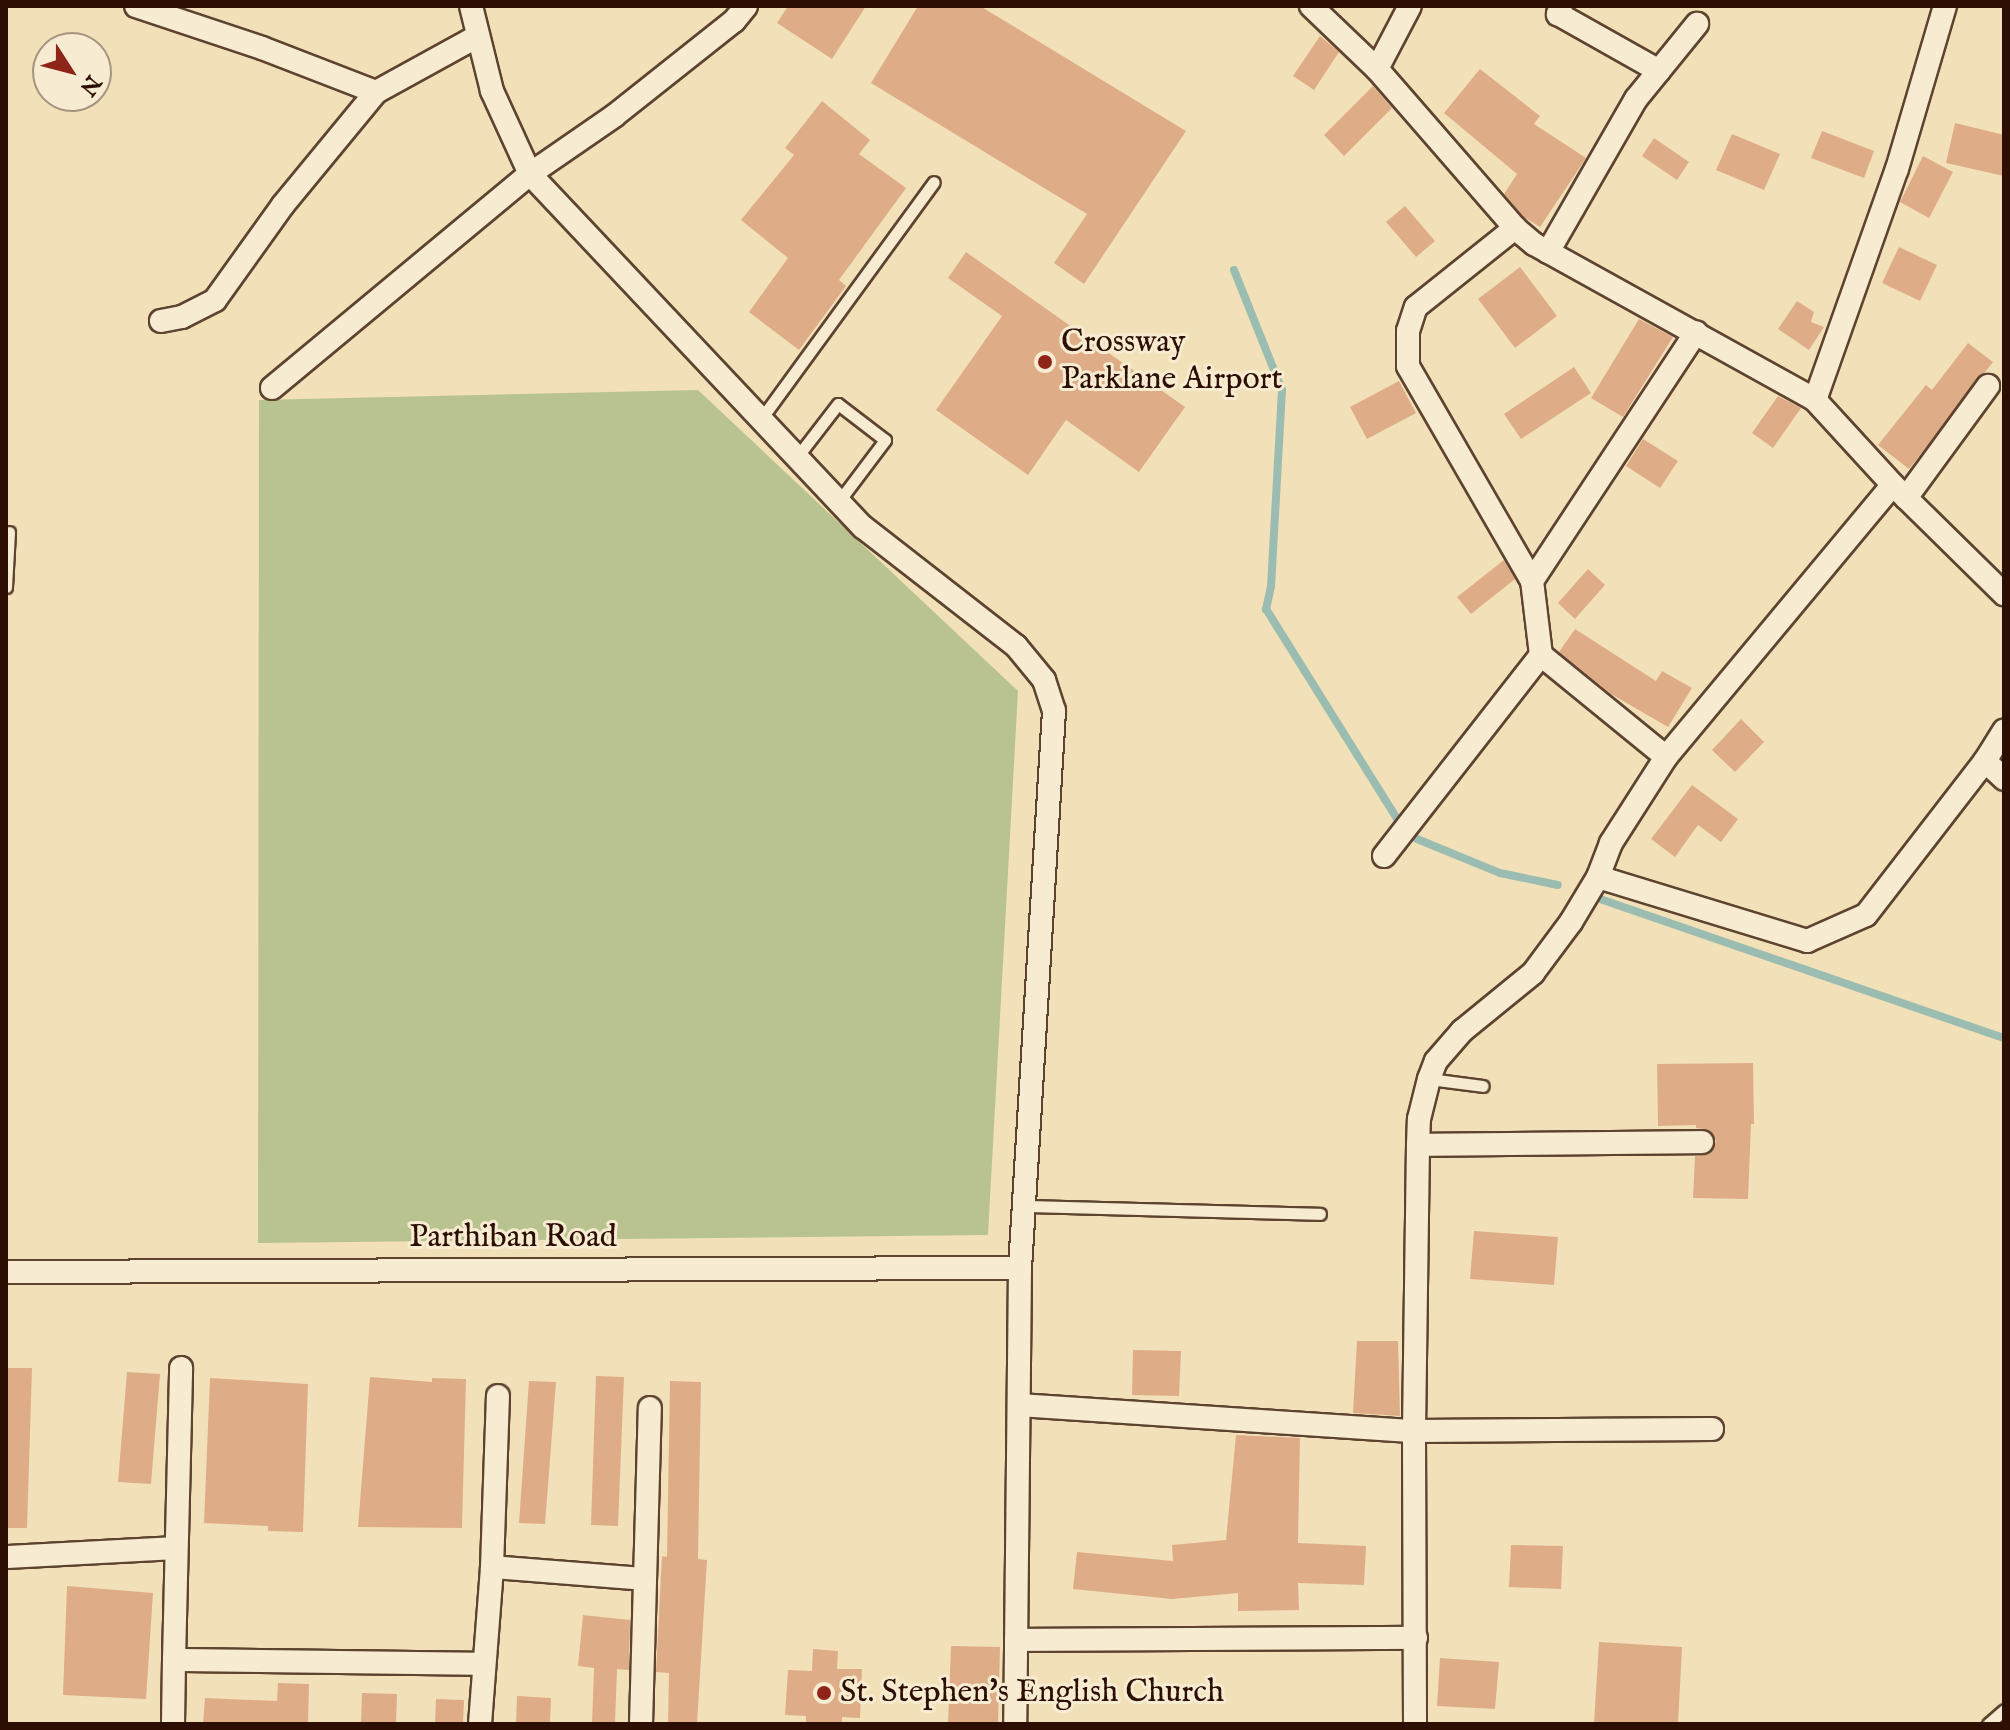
<!DOCTYPE html>
<html>
<head>
<meta charset="utf-8">
<style>
  body { margin:0 }
  #map { position:relative; width:2010px; height:1730px; overflow:hidden; background:#f2e1b8; font-family:"IM FELL English",serif }
  div>[style] { position:absolute }
  [style*='--x'] { left:calc(var(--x)*1px); top:calc(var(--y)*1px); width:calc(var(--w)*1px); rotate:calc(var(--a)*1deg) }
  .green>* { inset:0; background:#b9c390 }
  .stream>* { height:8px; margin:-4px; padding:0 4px; transform-origin:4px; border-radius:4px; background:#9bbdb1 }
  .building>* { inset:0; background:#dead87 }
  .roads { filter:drop-shadow(2px 0 #5e4330) drop-shadow(-2px 0 #5e4330) drop-shadow(0 2px #5e4330) drop-shadow(0 -2px #5e4330) }
  .lane>* { height:11px; margin:-5.5px; padding:0 5.5px; transform-origin:5.5px; border-radius:5.5px; background:#f7ecd1 }
  .street>* { height:22px; margin:-11px; padding:0 11px; transform-origin:11px; border-radius:11px; background:#f7ecd1 }
  .dots>* { width:22px; height:22px; translate:-50% -50%; box-sizing:border-box; border:4px solid #f7ecd1; border-radius:50% }
  span { translate:-50% -50%; white-space:nowrap; text-align:center; line-height:1.15; -webkit-text-stroke:6px #f7ecd1; paint-order:stroke }
  .poi-label { font-size:32px; color:#2c0e03 }
  .left { translate:0 -50%; text-align:left }
  .street-label { font-size:32px; color:#2c0e03 }
  .frame { position:absolute; inset:0; border:8px solid #2c0e03; pointer-events:none }
  .north { position:absolute; left:32px; top:32px; width:80px; height:80px; box-sizing:border-box; background:#f7ecd1; border:2px solid #a6937f; border-radius:50%; rotate:126deg; font-size:22px; font-weight:700; line-height:32px; text-align:center; color:#2c0e03 }
  .north::after { content:''; display:block; margin:auto; width:28px; height:36px; background:#8f2418; clip-path:polygon(50% 0,100% 100%,50% 72%,0 100%) }
</style>
</head>
<body>
<div id="map">
  <div class="green">
    <i style="clip-path:polygon(698px 390px,1018px 691px,988px 1235px,258px 1243px,259px 400px)"></i>
  </div>
  <div class="stream">
    <i style="--x:1234;--y:270;--w:129;--a:68.2"></i>
    <i style="--x:1282;--y:390;--w:196;--a:93.2"></i>
    <i style="--x:1271;--y:586;--w:24;--a:102"></i>
    <i style="--x:1266;--y:609;--w:251;--a:58"></i>
    <i style="--x:1417;--y:839;--w:90;--a:22.3"></i>
    <i style="--x:1500;--y:873;--w:59;--a:11.7"></i>
    <i style="--x:1600;--y:899;--w:427;--a:19"></i>
  </div>
  <div class="building">
    <i style="clip-path:polygon(788px 6px,866px 6px,832px 59px,777px 23px)"></i>
    <i style="clip-path:polygon(918px 6px,980px 6px,1186px 131px,1084px 284px,1054px 263px,1087px 214px,871px 83px)"></i>
    <i style="clip-path:polygon(1320px 36px,1339px 52px,1314px 90px,1293px 76px)"></i>
    <i style="clip-path:polygon(1480px 69px,1540px 116px,1534px 124px,1586px 158px,1540px 227px,1524px 217px,1504px 194px,1517px 174px,1444px 113px)"></i>
    <i style="clip-path:polygon(1373px 86px,1392px 108px,1344px 156px,1324px 135px)"></i>
    <i style="clip-path:polygon(822px 101px,870px 140px,859px 154px,906px 188px,839px 280px,846px 286px,799px 350px,749px 312px,788px 258px,741px 220px,794px 155px,785px 148px)"></i>
    <i style="clip-path:polygon(1955px 123px,2004px 135px,2004px 176px,1946px 163px)"></i>
    <i style="clip-path:polygon(1822px 131px,1874px 151px,1864px 178px,1811px 158px)"></i>
    <i style="clip-path:polygon(1732px 134px,1780px 154px,1764px 190px,1716px 170px)"></i>
    <i style="clip-path:polygon(1654px 138px,1689px 162px,1677px 180px,1642px 156px)"></i>
    <i style="clip-path:polygon(1923px 156px,1953px 172px,1929px 218px,1900px 202px)"></i>
    <i style="clip-path:polygon(1405px 206px,1435px 241px,1416px 257px,1386px 222px)"></i>
    <i style="clip-path:polygon(1899px 247px,1937px 265px,1920px 301px,1882px 283px)"></i>
    <i style="clip-path:polygon(966px 252px,1185px 407px,1139px 472px,1066px 420px,1028px 475px,936px 410px,1002px 316px,948px 278px)"></i>
    <i style="clip-path:polygon(1520px 267px,1557px 316px,1515px 348px,1478px 299px)"></i>
    <i style="clip-path:polygon(1797px 301px,1814px 312px,1811px 322px,1824px 327px,1809px 350px,1778px 329px)"></i>
    <i style="clip-path:polygon(1639px 319px,1673px 337px,1623px 417px,1591px 398px)"></i>
    <i style="clip-path:polygon(1968px 343px,1993px 362px,1909px 469px,1878px 445px,1926px 385px,1932px 390px)"></i>
    <i style="clip-path:polygon(1574px 367px,1591px 393px,1521px 439px,1504px 414px)"></i>
    <i style="clip-path:polygon(1399px 381px,1416px 413px,1367px 439px,1350px 407px)"></i>
    <i style="clip-path:polygon(1778px 396px,1801px 408px,1773px 448px,1752px 433px)"></i>
    <i style="clip-path:polygon(1643px 439px,1678px 461px,1660px 488px,1626px 466px)"></i>
    <i style="clip-path:polygon(1504px 560px,1515px 579px,1471px 614px,1457px 597px)"></i>
    <i style="clip-path:polygon(1588px 569px,1605px 585px,1575px 619px,1558px 603px)"></i>
    <i style="clip-path:polygon(1575px 629px,1656px 681px,1662px 671px,1692px 688px,1668px 727px,1611px 694px,1559px 652px)"></i>
    <i style="clip-path:polygon(1741px 719px,1764px 742px,1735px 772px,1712px 750px)"></i>
    <i style="clip-path:polygon(1692px 785px,1738px 819px,1721px 842px,1698px 825px,1675px 857px,1651px 839px)"></i>
    <i style="clip-path:polygon(1753px 1063px,1754px 1124px,1751px 1124px,1748px 1199px,1693px 1198px,1695px 1156px,1710px 1154px,1716px 1141px,1710px 1130px,1696px 1128px,1696px 1125px,1658px 1126px,1657px 1064px)"></i>
    <i style="clip-path:polygon(1474px 1231px,1558px 1237px,1554px 1285px,1470px 1279px)"></i>
    <i style="clip-path:polygon(1357px 1341px,1398px 1341px,1400px 1416px,1353px 1413px)"></i>
    <i style="clip-path:polygon(1133px 1350px,1181px 1351px,1179px 1396px,1132px 1395px)"></i>
    <i style="clip-path:polygon(6px 1368px,32px 1368px,27px 1528px,6px 1528px)"></i>
    <i style="clip-path:polygon(127px 1372px,160px 1374px,151px 1484px,118px 1482px)"></i>
    <i style="clip-path:polygon(596px 1376px,624px 1377px,618px 1526px,591px 1525px)"></i>
    <i style="clip-path:polygon(370px 1377px,432px 1382px,432px 1378px,466px 1379px,462px 1528px,358px 1527px)"></i>
    <i style="clip-path:polygon(210px 1378px,308px 1384px,303px 1532px,268px 1531px,268px 1526px,204px 1523px)"></i>
    <i style="clip-path:polygon(529px 1381px,556px 1382px,545px 1524px,519px 1523px)"></i>
    <i style="clip-path:polygon(670px 1381px,701px 1382px,698px 1559px,707px 1560px,697px 1724px,668px 1724px,669px 1673px,656px 1672px,662px 1556px,667px 1557px)"></i>
    <i style="clip-path:polygon(1236px 1435px,1300px 1438px,1298px 1543px,1366px 1546px,1364px 1585px,1298px 1583px,1299px 1610px,1238px 1611px,1238px 1593px,1172px 1599px,1073px 1589px,1077px 1552px,1173px 1561px,1172px 1545px,1226px 1540px)"></i>
    <i style="clip-path:polygon(1511px 1545px,1563px 1546px,1561px 1589px,1509px 1587px)"></i>
    <i style="clip-path:polygon(67px 1586px,153px 1593px,146px 1699px,63px 1695px)"></i>
    <i style="clip-path:polygon(583px 1615px,630px 1620px,629px 1670px,617px 1669px,615px 1724px,592px 1724px,594px 1668px,578px 1666px)"></i>
    <i style="clip-path:polygon(1599px 1642px,1682px 1647px,1678px 1724px,1594px 1724px)"></i>
    <i style="clip-path:polygon(951px 1646px,1000px 1647px,998px 1724px,948px 1724px)"></i>
    <i style="clip-path:polygon(813px 1649px,838px 1651px,837px 1669px,862px 1669px,860px 1718px,842px 1717px,842px 1724px,806px 1724px,806px 1716px,785px 1715px,788px 1670px,812px 1671px)"></i>
    <i style="clip-path:polygon(1440px 1658px,1499px 1662px,1495px 1709px,1437px 1706px)"></i>
    <i style="clip-path:polygon(278px 1683px,309px 1684px,308px 1724px,203px 1724px,205px 1698px,277px 1701px)"></i>
    <i style="clip-path:polygon(362px 1693px,397px 1694px,396px 1724px,361px 1724px)"></i>
    <i style="clip-path:polygon(517px 1696px,551px 1698px,550px 1724px,516px 1724px)"></i>
    <i style="clip-path:polygon(436px 1699px,464px 1700px,463px 1724px,435px 1724px)"></i>
  </div>
  <div class="roads">
    <div class="lane">
      <i style="--x:761;--y:419;--w:293;--a:-53.9"></i>
      <i style="--x:797;--y:457;--w:67;--a:-52.3"></i>
      <i style="--x:838;--y:404;--w:59;--a:37.5"></i>
      <i style="--x:885;--y:440;--w:76;--a:127"></i>
      <i style="--x:6;--y:587;--w:55;--a:-86.9"></i>
      <i style="--x:1429;--y:1079;--w:54;--a:7.4"></i>
      <i style="--x:1024;--y:1206;--w:296;--a:1.5"></i>
      <i style="--x:1988;--y:1724;--w:21;--a:-41"></i>
    </div>
    <div class="street">
      <i style="--x:136;--y:6;--w:133;--a:18.4"></i>
      <i style="--x:262;--y:48;--w:122;--a:21.1"></i>
      <i style="--x:471;--y:6;--w:88;--a:76.1"></i>
      <i style="--x:492;--y:91;--w:91;--a:65.4"></i>
      <i style="--x:530;--y:174;--w:485;--a:46.7"></i>
      <i style="--x:863;--y:527;--w:194;--a:37.9"></i>
      <i style="--x:1016;--y:646;--w:44;--a:50.5"></i>
      <i style="--x:1044;--y:680;--w:33;--a:72"></i>
      <i style="--x:1054;--y:711;--w:558;--a:93.49"></i>
      <i style="--x:1020;--y:1268;--w:456;--a:90.6"></i>
      <i style="--x:1311;--y:6;--w:91;--a:43.7"></i>
      <i style="--x:1377;--y:69;--w:211;--a:49"></i>
      <i style="--x:1515;--y:228;--w:25;--a:40"></i>
      <i style="--x:1534;--y:244;--w:321;--a:29"></i>
      <i style="--x:1815;--y:400;--w:115;--a:47.5"></i>
      <i style="--x:1893;--y:485;--w:156;--a:44.5"></i>
      <i style="--x:1561;--y:6;--w:9;--a:111"></i>
      <i style="--x:1558;--y:14;--w:116;--a:29.4"></i>
      <i style="--x:1377;--y:69;--w:71;--a:-62.4"></i>
      <i style="--x:1548;--y:252;--w:177;--a:-60.1"></i>
      <i style="--x:1636;--y:99;--w:97;--a:-50.9"></i>
      <i style="--x:161;--y:321;--w:21;--a:-11"></i>
      <i style="--x:182;--y:317;--w:37;--a:-27"></i>
      <i style="--x:215;--y:300;--w:117;--a:-54.4"></i>
      <i style="--x:283;--y:205;--w:146;--a:-50.5"></i>
      <i style="--x:376;--y:92;--w:116;--a:-28.8"></i>
      <i style="--x:272;--y:388;--w:335;--a:-39.7"></i>
      <i style="--x:530;--y:174;--w:102;--a:-34.6"></i>
      <i style="--x:614;--y:116;--w:153;--a:-38.4"></i>
      <i style="--x:734;--y:21;--w:19;--a:-51"></i>
      <i style="--x:1815;--y:400;--w:245;--a:-70.5"></i>
      <i style="--x:1897;--y:169;--w:170;--a:-73.6"></i>
      <i style="--x:1906;--y:498;--w:139;--a:-53.8"></i>
      <i style="--x:1532;--y:581;--w:298;--a:-56.6"></i>
      <i style="--x:1541;--y:655;--w:161;--a:39.2"></i>
      <i style="--x:1985;--y:761;--w:26;--a:43"></i>
      <i style="--x:1384;--y:856;--w:255;--a:-52"></i>
      <i style="--x:1541;--y:655;--w:75;--a:-96.9"></i>
      <i style="--x:1532;--y:581;--w:248;--a:-120"></i>
      <i style="--x:1408;--y:366;--w:35;--a:-90"></i>
      <i style="--x:1408;--y:331;--w:25;--a:-72"></i>
      <i style="--x:1416;--y:307;--w:127;--a:-38.6"></i>
      <i style="--x:1598;--y:877;--w:219;--a:17"></i>
      <i style="--x:1807;--y:941;--w:64;--a:-23.8"></i>
      <i style="--x:1866;--y:915;--w:195;--a:-52.3"></i>
      <i style="--x:1985;--y:761;--w:36;--a:-58"></i>
      <i style="--x:1418;--y:1145;--w:284;--a:-0.6"></i>
      <i style="--x:6;--y:1272;--w:1014;--a:-0.23"></i>
      <i style="--x:1019;--y:1405;--w:396;--a:3.8"></i>
      <i style="--x:1414;--y:1431;--w:298;--a:-0.4"></i>
      <i style="--x:6;--y:1557;--w:169;--a:-3"></i>
      <i style="--x:492;--y:1567;--w:171;--a:-88"></i>
      <i style="--x:1016;--y:1640;--w:400;--a:-0.3"></i>
      <i style="--x:174;--y:1660;--w:292;--a:-88.6"></i>
      <i style="--x:173;--y:1724;--w:64;--a:-89.1"></i>
      <i style="--x:174;--y:1660;--w:309;--a:0.7"></i>
      <i style="--x:480;--y:1724;--w:157;--a:-85.6"></i>
      <i style="--x:492;--y:1567;--w:153;--a:4.5"></i>
      <i style="--x:641;--y:1724;--w:316;--a:-88.4"></i>
      <i style="--x:1415;--y:1724;--w:293;--a:-90.2"></i>
      <i style="--x:1414;--y:1431;--w:286;--a:-89.2"></i>
      <i style="--x:1418;--y:1145;--w:26;--a:-88"></i>
      <i style="--x:1419;--y:1119;--w:41;--a:-76"></i>
      <i style="--x:1429;--y:1079;--w:19;--a:-69"></i>
      <i style="--x:1436;--y:1061;--w:40;--a:-49"></i>
      <i style="--x:1462;--y:1031;--w:92;--a:-39.2"></i>
      <i style="--x:1533;--y:973;--w:64;--a:-53.3"></i>
      <i style="--x:1571;--y:922;--w:52;--a:-59"></i>
      <i style="--x:1598;--y:877;--w:36;--a:-69"></i>
      <i style="--x:1611;--y:843;--w:102;--a:-57.4"></i>
      <i style="--x:1666;--y:757;--w:354;--a:-50.2"></i>
    </div>
  </div>
  <div class="dots">
    <i style="left:1045px;top:362px;background:#8f2418"></i>
    <i style="left:824px;top:1693px;background:#8f2418"></i>
  </div>
  <div class="poi-label">
    <span class="left" style="left:1061px;top:362px">Crossway<br>Parklane Airport</span>
    <span class="left" style="left:840px;top:1693px">St. Stephen's English Church</span>
  </div>
  <div class="street-label">
    <span style="left:513px;top:1238px">Parthiban Road</span>
  </div>
  <div class="frame"></div>
  <div class="north">N</div>
</div>
</body>
</html>
